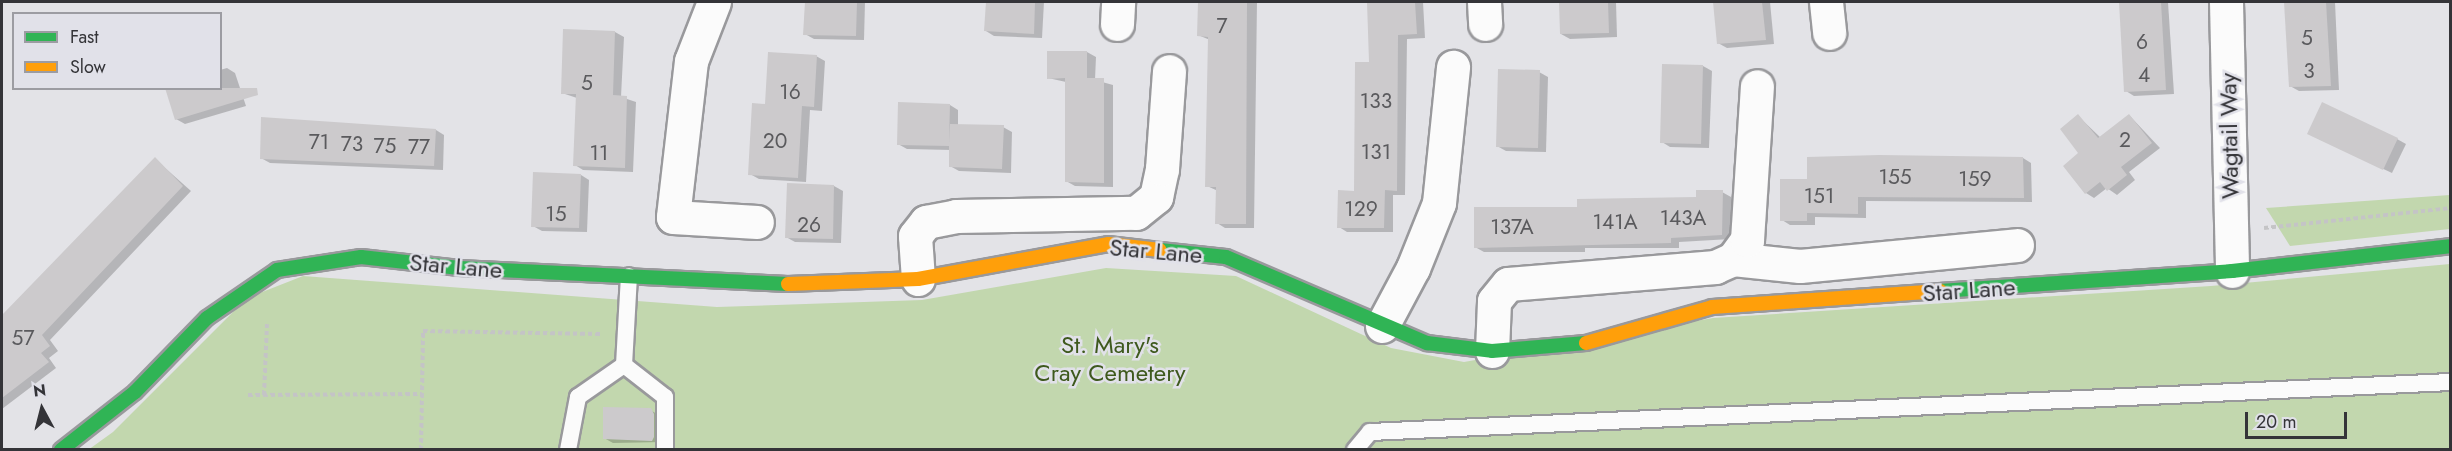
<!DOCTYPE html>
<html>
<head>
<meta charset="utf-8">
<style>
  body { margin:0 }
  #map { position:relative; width:2452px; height:451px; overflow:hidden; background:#e3e3e7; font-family:Jost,sans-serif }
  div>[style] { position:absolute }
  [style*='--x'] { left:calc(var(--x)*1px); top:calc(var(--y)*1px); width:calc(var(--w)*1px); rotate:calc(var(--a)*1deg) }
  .green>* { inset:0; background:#c2d7ae }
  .shadow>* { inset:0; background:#0003 }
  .building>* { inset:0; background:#cccacc }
  .path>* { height:4px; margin-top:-2px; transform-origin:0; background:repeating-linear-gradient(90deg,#c4c4c6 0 4.5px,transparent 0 7.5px) }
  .roads { filter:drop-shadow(2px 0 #99999c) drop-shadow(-2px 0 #99999c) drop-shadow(0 2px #99999c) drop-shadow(0 -2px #99999c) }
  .lane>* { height:16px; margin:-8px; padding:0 8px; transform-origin:8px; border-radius:8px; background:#fbfbfb }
  .street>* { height:33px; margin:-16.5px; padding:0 16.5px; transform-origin:16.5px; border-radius:16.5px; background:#fbfbfb }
  .fast>* { height:14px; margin:-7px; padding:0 7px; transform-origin:7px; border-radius:7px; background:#30b455 }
  .slow>* { height:14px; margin:-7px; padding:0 7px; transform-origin:7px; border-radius:7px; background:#ff9f0a }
  span { translate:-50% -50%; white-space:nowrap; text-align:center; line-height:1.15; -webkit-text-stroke:5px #e1e1e9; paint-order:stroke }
  .number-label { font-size:21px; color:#5a5a5d }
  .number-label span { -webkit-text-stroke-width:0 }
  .street-label { font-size:24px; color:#343438 }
  .park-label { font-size:24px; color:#3e591d }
  .frame { position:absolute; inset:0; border:3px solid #343438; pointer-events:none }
  .legend { position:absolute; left:12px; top:12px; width:210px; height:78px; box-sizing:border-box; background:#e1e1e9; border:2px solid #9c9ca2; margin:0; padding:8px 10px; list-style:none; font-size:18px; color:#343438 }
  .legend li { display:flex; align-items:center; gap:12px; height:30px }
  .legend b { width:30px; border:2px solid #9c9ca2 }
  .north { position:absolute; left:12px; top:379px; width:60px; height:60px; -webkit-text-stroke:4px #e1e1e9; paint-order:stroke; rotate:353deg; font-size:16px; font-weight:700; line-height:24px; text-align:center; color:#343438 }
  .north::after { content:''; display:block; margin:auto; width:21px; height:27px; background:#343438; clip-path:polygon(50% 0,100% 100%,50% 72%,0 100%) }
  .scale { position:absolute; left:2245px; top:412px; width:102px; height:27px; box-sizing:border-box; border:3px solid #343438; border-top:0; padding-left:8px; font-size:18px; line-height:21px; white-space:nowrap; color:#343438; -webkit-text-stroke:4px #e1e1e9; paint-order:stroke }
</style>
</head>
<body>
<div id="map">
  <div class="green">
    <i style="clip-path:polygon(2450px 195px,2450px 229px,2290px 246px,2266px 208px)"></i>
    <i style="clip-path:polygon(2450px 264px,2450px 449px,88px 450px,113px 432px,247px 298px,303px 276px,717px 307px,922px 300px,1106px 268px,1236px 276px,1391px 348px,1464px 362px,1713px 318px,2211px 286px)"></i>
  </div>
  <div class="shadow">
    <i style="clip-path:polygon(806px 2px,865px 2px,864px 40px,814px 39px,805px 34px)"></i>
    <i style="clip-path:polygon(987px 2px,1044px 2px,1042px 38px,994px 36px,986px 31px)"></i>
    <i style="clip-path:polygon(1200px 2px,1257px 2px,1254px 228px,1225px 228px,1217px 223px,1218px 191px,1207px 186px,1210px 40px,1198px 35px)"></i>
    <i style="clip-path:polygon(1368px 2px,1423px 2px,1425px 38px,1407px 39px,1405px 195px,1393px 195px,1393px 232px,1347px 232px,1339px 227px,1356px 192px,1371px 63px)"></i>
    <i style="clip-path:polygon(1560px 2px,1616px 2px,1617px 37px,1570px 39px,1561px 34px)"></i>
    <i style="clip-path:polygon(1714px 2px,1770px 2px,1774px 44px,1727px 48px,1718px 43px)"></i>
    <i style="clip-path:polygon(2121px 2px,2168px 2px,2174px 94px,2134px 96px,2126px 91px)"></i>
    <i style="clip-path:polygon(2286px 2px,2335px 2px,2339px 90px,2299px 91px,2290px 86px)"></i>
    <i style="clip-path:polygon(564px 31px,615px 32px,624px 37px,621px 97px,636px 102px,633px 172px,583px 170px,575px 165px,577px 98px,562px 93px)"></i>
    <i style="clip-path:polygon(1048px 52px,1087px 52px,1096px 57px,1095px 80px,1113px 85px,1113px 187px,1075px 186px,1066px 181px,1066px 82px,1048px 78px)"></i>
    <i style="clip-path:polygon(816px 56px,825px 61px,822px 111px,810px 110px,806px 182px,759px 179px,750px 174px,767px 106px)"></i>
    <i style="clip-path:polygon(1703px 66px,1712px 71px,1709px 148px,1670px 147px,1662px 142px)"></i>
    <i style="clip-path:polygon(227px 68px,235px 73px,246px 106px,185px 124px,176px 119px,220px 88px,220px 70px)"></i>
    <i style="clip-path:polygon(1539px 72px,1548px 77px,1546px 152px,1506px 151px,1497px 146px)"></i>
    <i style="clip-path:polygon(950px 105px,958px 110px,958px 125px,1003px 127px,1012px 132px,1011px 173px,959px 171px,950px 166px,951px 150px,907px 149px,898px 144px)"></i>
    <i style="clip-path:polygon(2129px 115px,2160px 148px,2129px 172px,2135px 180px,2117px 195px,2107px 188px,2094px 198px,2086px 193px,2078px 116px,2101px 138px)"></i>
    <i style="clip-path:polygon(436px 130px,444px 135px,443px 170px,270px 163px,261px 158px)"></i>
    <i style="clip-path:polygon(2317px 138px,2397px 139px,2406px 144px,2392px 173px)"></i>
    <i style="clip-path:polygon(2023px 158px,2031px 163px,2032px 202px,1866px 201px,1866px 218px,1815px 217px,1815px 225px,1790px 225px,1782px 220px,1809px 180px)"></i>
    <i style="clip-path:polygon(155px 159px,191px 191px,50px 340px,58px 351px,49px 358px,56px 368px,2px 409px,2px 332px,41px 301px)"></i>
    <i style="clip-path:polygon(581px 175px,589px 180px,587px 232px,542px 231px,533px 226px)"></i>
    <i style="clip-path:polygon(788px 185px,834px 186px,843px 191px,841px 243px,795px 242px,786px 237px)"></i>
    <i style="clip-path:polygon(1722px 192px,1731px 197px,1731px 239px,1679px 242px,1679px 248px,1585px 248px,1585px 252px,1484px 252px,1475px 247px,1579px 208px,1697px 199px)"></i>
    <i style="clip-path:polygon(650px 410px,659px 415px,663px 442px,613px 443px,604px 438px)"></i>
  </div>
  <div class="building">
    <i style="clip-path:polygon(805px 2px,857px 2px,856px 36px,803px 35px)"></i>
    <i style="clip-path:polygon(986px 2px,1035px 2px,1034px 34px,984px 31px)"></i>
    <i style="clip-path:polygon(1198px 2px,1247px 2px,1246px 224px,1215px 224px,1216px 187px,1205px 187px,1208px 37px,1197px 36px)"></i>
    <i style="clip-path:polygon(1367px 2px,1415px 2px,1417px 34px,1398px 35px,1397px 191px,1385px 190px,1384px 228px,1337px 228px,1338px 190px,1354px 191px,1355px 62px,1369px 62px)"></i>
    <i style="clip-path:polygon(1559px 2px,1608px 2px,1609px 33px,1560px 34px)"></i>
    <i style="clip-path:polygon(1713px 2px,1762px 2px,1766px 40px,1717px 44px)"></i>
    <i style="clip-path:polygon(2119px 2px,2161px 2px,2166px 90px,2124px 92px)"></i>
    <i style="clip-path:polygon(2284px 2px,2326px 2px,2331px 86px,2289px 87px)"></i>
    <i style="clip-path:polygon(563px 29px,615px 31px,613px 95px,627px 96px,625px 168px,573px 166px,576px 94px,561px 94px)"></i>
    <i style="clip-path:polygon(1047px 51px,1087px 51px,1087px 78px,1068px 78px,1104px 78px,1104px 183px,1065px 182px,1065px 78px,1047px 79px)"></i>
    <i style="clip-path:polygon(768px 52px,817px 55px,814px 107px,802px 106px,798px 178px,748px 175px,752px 103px,765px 104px)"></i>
    <i style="clip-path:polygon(1662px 64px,1703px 65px,1701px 144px,1660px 143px)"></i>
    <i style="clip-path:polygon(1498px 69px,1540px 70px,1538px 148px,1496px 147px)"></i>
    <i style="clip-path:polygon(165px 88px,257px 88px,258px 95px,175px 120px)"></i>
    <i style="clip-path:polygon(898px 102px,950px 104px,949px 143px,950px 124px,1004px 125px,1002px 169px,949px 167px,949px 146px,897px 145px)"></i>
    <i style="clip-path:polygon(2322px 102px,2398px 138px,2383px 170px,2307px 134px)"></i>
    <i style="clip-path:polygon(2078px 114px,2098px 138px,2129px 114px,2152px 143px,2121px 167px,2127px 175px,2107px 191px,2100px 182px,2085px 194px,2063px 166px,2078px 153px,2060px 129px)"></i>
    <i style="clip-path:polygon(261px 117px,436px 129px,434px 166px,260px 159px)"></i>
    <i style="clip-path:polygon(1879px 155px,2023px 157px,2024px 198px,1858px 197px,1858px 214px,1807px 213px,1807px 221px,1780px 221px,1780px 179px,1807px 179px,1807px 157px)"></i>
    <i style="clip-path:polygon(155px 157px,183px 186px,42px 335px,50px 346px,41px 353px,49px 362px,2px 398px,2px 315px)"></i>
    <i style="clip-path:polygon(533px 172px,581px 174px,579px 228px,531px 227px)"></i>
    <i style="clip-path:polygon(787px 183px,834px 185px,833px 239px,785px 238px)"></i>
    <i style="clip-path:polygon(1696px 190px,1723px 190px,1722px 235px,1671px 238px,1671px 243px,1474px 248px,1474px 207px,1577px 207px,1577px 199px,1696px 197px)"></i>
    <i style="clip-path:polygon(603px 407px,651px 408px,654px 414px,654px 437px,652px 441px,603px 439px)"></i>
  </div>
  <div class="path">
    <i style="--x:2264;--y:228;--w:187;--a:-6.1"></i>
    <i style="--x:248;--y:395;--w:174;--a:-0.3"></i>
    <i style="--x:264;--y:395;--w:71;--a:-87.6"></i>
    <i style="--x:421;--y:450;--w:119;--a:-89"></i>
    <i style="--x:423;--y:331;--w:178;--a:1"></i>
  </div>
  <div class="roads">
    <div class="lane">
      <i style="--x:624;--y:365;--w:52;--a:38"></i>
      <i style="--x:665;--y:397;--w:53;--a:90"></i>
      <i style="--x:624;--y:365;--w:89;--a:-86.8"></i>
      <i style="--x:568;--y:450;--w:54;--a:-79.3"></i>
      <i style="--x:578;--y:397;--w:56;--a:-34.8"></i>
      <i style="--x:1355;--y:450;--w:23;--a:-50"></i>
      <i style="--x:1370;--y:432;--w:1081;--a:-2.65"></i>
    </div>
    <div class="street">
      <i style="--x:714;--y:2;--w:63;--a:111.3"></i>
      <i style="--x:691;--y:61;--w:157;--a:96.6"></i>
      <i style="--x:673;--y:217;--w:84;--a:3.4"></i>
      <i style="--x:1484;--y:2;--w:22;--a:87"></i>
      <i style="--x:1826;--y:2;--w:31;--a:84"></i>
      <i style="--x:2226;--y:2;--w:269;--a:88.7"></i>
      <i style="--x:1117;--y:24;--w:22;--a:-87"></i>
      <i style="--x:1733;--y:259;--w:67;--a:6"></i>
      <i style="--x:1800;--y:266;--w:218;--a:-5.5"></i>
      <i style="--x:918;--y:279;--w:43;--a:-94"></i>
      <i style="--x:915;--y:236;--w:18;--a:-52"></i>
      <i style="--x:926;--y:222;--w:31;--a:-11"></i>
      <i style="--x:956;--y:216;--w:180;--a:-1"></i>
      <i style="--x:1136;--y:213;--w:26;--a:-39"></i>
      <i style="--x:1156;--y:197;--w:29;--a:-78"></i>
      <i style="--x:1162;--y:169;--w:98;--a:-85.9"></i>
      <i style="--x:1382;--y:326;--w:66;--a:-61.9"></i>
      <i style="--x:1413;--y:268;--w:70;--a:-68.2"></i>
      <i style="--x:1439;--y:203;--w:137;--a:-84.1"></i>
      <i style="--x:1492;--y:351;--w:50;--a:-87.7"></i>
      <i style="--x:1494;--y:301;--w:22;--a:-51"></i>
      <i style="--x:1508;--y:284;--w:208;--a:-4.7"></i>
      <i style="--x:1715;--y:267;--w:20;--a:-24"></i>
      <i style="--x:1733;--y:259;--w:24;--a:-54"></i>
      <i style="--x:1747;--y:240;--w:154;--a:-86.3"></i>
    </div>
    <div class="fast">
      <i style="--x:1160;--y:250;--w:66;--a:6.1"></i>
      <i style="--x:1226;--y:257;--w:219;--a:23.2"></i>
      <i style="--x:1427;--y:343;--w:65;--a:7"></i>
      <i style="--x:1492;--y:351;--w:94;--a:-4.9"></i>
      <i style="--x:1940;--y:291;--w:293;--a:-3.9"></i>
      <i style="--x:2232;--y:271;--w:219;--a:-6.5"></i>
      <i style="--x:61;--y:450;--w:94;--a:-38.1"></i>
      <i style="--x:135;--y:392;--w:103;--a:-45.8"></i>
      <i style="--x:207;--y:318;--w:85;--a:-34.4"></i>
      <i style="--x:277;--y:270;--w:85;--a:-8.8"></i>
      <i style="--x:361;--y:257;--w:99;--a:6.4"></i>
      <i style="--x:459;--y:268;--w:329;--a:2.8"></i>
    </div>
    <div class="slow">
      <i style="--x:788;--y:284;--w:130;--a:-2.2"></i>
      <i style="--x:918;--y:279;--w:193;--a:-10.4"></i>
      <i style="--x:1108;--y:244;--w:52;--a:6.6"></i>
      <i style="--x:1586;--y:343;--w:131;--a:-15.9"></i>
      <i style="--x:1712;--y:307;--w:229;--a:-4"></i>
    </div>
  </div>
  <div class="number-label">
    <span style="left:1222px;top:26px">7</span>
    <span style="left:2307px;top:38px">5</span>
    <span style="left:2142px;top:42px">6</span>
    <span style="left:2309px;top:71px">3</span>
    <span style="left:2144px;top:75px">4</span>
    <span style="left:587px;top:83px">5</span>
    <span style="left:790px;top:92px">16</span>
    <span style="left:1376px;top:101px">133</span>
    <span style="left:2125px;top:140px">2</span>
    <span style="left:775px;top:141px">20</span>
    <span style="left:319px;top:142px">71</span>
    <span style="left:352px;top:144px">73</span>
    <span style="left:385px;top:146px">75</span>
    <span style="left:419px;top:147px">77</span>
    <span style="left:1376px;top:152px">131</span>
    <span style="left:599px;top:153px">11</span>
    <span style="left:1895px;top:177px">155</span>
    <span style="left:1975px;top:179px">159</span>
    <span style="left:1819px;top:196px">151</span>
    <span style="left:1361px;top:209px">129</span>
    <span style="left:556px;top:214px">15</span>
    <span style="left:1683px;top:218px">143A</span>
    <span style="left:1615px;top:222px">141A</span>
    <span style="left:809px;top:225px">26</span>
    <span style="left:1512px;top:227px">137A</span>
    <span style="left:23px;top:338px">57</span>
  </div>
  <div class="street-label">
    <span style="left:2229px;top:136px;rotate:-91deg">Wagtail Way</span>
    <span style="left:1156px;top:251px;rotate:5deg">Star Lane</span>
    <span style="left:456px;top:266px;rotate:5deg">Star Lane</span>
    <span style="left:1969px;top:290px;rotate:-4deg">Star Lane</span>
  </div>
  <div class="park-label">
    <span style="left:1110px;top:359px">St. Mary's<br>Cray Cemetery</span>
  </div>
  <div class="frame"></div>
  <ul class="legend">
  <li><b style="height:8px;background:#30b455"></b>Fast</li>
  <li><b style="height:8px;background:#ff9f0a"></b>Slow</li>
  </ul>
  <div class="north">N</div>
  <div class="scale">20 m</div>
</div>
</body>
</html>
